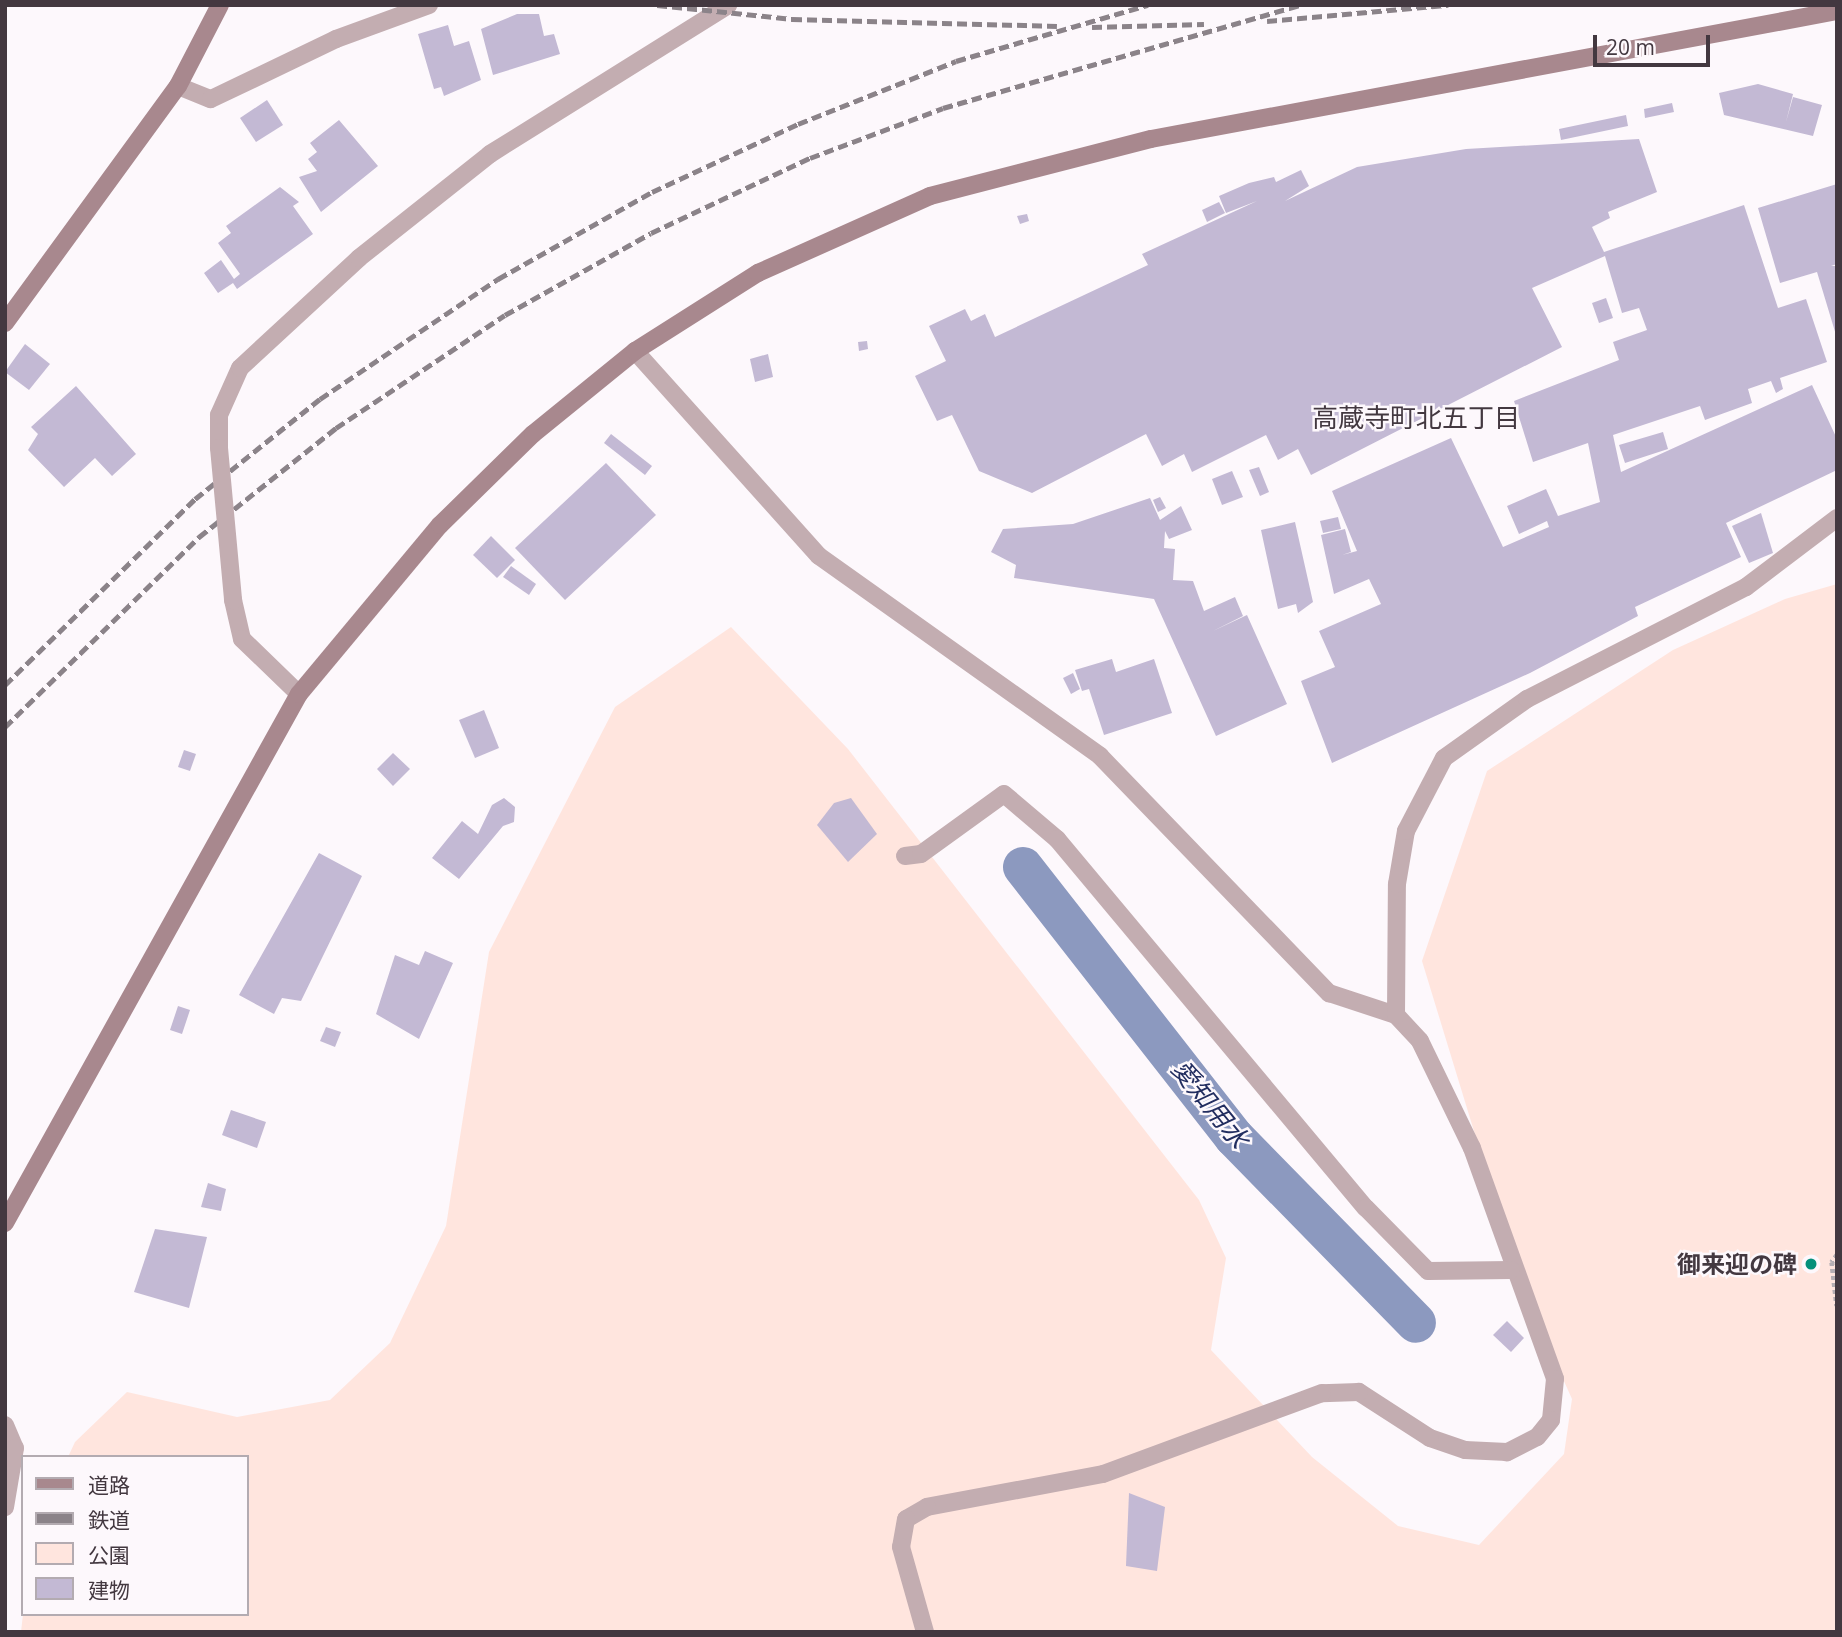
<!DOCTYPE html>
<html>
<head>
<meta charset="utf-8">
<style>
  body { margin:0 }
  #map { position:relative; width:1842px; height:1637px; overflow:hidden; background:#fdf8fc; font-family:"Open Sans","Noto Sans JP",sans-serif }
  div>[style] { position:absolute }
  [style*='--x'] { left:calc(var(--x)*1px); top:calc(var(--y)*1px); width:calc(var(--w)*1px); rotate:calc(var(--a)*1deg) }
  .green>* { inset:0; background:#ffe5de }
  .canal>* { height:40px; margin:-20px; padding:0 20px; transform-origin:20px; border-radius:20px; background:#8c99bf }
  .building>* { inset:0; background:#c3b9d4 }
  .path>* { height:4.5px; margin-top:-2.25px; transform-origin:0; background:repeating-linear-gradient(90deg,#b5aeb3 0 3.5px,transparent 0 7px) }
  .street>* { height:18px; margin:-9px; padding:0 9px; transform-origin:9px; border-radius:9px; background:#c3adb1 }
  .secondary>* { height:18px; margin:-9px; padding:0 9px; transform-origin:9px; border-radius:9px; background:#a8888e }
  .rail>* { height:5px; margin-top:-2.5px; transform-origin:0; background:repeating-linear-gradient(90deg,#8b8389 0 10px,transparent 0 15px) }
  .street-bridge>* { height:18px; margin:-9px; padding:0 9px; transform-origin:9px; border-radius:9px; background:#c3adb1 }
  .dots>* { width:19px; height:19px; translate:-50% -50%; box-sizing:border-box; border:4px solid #fdf8fc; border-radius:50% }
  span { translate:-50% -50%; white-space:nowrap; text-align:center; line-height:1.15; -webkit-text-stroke:5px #fdf8fc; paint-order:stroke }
  .poi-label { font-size:24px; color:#433840; font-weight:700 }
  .right { translate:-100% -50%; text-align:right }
  .neighbourhood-label { font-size:26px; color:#433840 }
  .water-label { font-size:26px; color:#232e60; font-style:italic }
  .frame { position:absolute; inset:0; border:7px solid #433840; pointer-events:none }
  .legend { position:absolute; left:21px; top:1455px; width:228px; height:161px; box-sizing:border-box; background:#fdf8fc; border:2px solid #b3abb1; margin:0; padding:9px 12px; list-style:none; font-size:21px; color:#433840 }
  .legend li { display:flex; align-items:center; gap:14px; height:35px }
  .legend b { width:35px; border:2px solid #b3abb1 }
  .scale { position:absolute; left:1593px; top:35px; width:117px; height:32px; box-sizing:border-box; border:4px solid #433840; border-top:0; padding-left:9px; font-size:21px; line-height:24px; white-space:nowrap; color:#433840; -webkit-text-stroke:5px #fdf8fc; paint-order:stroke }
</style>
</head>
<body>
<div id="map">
  <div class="green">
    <i style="clip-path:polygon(1837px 584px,1837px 1632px,21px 1632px,23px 1614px,247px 1614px,247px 1457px,68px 1457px,75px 1442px,127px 1392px,237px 1417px,330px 1400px,390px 1343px,446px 1226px,489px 952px,615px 707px,731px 627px,848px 749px,1199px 1200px,1226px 1258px,1211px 1350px,1312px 1457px,1398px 1526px,1479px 1545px,1564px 1454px,1572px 1399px,1521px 1285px,1422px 961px,1487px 771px,1673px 650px,1785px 599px)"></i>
  </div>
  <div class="canal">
    <i style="--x:1023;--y:867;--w:343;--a:52"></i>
    <i style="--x:1234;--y:1137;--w:260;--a:45.6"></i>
  </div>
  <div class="building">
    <i style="clip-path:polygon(517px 14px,539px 14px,544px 36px,554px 34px,560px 54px,493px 75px,481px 29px)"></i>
    <i style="clip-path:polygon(448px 25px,454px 46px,469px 41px,481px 80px,444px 96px,441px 87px,434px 89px,418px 34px)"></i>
    <i style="clip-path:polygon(1758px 84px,1793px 94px,1786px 122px,1793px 97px,1822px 105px,1813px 136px,1724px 115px,1719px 93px)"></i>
    <i style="clip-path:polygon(267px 100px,283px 125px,256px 142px,240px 118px)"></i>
    <i style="clip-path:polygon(1672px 103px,1674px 112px,1645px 118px,1644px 109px)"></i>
    <i style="clip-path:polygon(1626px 115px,1628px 126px,1561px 140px,1559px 129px)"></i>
    <i style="clip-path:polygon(339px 120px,378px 166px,321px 212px,299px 177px,317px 171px,308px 159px,317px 152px,310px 143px)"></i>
    <i style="clip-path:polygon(1639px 139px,1657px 192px,1608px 212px,1610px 218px,1592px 227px,1604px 252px,1744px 205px,1778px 308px,1806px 299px,1827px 362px,1780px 378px,1783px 389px,1776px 393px,1771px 381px,1748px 389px,1752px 403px,1705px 420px,1700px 406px,1613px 435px,1621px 472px,1812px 385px,1837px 439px,1837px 470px,1726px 523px,1741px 557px,1635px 607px,1638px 616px,1530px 673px,1332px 763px,1301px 681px,1335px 667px,1319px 631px,1381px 604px,1369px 579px,1334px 594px,1321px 535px,1345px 529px,1351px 552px,1342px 555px,1357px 551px,1332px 491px,1451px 438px,1503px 547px,1549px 527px,1547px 521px,1519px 534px,1507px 506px,1546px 489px,1558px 516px,1600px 502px,1588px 443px,1533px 462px,1514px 401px,1619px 360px,1613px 342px,1647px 330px,1639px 308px,1622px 313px,1605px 256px,1532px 288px,1562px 347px,1311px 475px,1298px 449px,1278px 460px,1266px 435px,1192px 472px,1184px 454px,1162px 466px,1146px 434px,1032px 493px,979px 471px,952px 415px,937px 421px,915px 376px,946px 361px,929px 326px,965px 309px,971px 321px,985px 314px,995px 337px,1148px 265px,1142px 254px,1257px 201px,1226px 213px,1219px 196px,1249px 183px,1274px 177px,1276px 182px,1301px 170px,1309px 186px,1285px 201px,1357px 167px,1466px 149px)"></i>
    <i style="clip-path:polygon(1837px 184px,1837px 264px,1831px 266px,1837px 266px,1836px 335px,1817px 272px,1780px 283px,1758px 208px)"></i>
    <i style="clip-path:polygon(280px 187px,299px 202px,293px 206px,313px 234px,237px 289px,233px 283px,218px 293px,204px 273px,221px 260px,234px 279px,240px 274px,218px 243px,231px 233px,226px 226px)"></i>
    <i style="clip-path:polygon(1219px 202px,1225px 213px,1207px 222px,1202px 210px)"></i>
    <i style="clip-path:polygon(1027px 214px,1029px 221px,1020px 224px,1017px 216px)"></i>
    <i style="clip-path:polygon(1606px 298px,1613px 318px,1599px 323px,1592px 303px)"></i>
    <i style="clip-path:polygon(867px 341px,868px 349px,859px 351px,858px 342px)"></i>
    <i style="clip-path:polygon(25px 344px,50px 364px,29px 390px,5px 372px)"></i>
    <i style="clip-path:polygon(768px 354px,773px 377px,755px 382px,750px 359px)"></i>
    <i style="clip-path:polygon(76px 386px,136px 454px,112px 476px,95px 458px,64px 487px,28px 450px,38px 434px,31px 427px)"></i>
    <i style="clip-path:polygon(1663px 432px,1668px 449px,1625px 463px,1619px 445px)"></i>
    <i style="clip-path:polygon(611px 434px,652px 466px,645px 475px,604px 443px)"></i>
    <i style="clip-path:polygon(606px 463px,656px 515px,565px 600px,515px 548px)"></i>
    <i style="clip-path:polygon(1259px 467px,1269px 492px,1260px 496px,1249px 470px)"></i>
    <i style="clip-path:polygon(1232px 471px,1243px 497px,1222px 505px,1212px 479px)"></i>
    <i style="clip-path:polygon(1160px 497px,1166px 508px,1158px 512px,1153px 500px)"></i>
    <i style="clip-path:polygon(1150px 498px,1160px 520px,1181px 506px,1192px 530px,1169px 539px,1165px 531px,1164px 548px,1175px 549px,1173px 580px,1193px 581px,1204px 611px,1235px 597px,1243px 616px,1213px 631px,1247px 615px,1287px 704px,1216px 736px,1154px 599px,1014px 578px,1016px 565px,991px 552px,1003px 529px,1073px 524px)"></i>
    <i style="clip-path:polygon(1761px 513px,1773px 553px,1749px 563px,1732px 526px)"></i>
    <i style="clip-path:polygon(1338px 517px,1341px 529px,1323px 533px,1320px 521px)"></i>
    <i style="clip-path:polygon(1295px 522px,1313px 602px,1298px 613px,1296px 604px,1278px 609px,1261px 530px)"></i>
    <i style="clip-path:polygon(491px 536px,515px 560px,497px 578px,473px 555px)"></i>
    <i style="clip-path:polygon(511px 566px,536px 584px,529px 595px,503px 577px)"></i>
    <i style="clip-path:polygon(1112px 659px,1116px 672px,1154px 659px,1172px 713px,1104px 735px,1089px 689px,1082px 691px,1075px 670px)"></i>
    <i style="clip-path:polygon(1073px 673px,1080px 689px,1071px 694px,1063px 678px)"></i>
    <i style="clip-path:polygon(484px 710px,499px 748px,475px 758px,459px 720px)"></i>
    <i style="clip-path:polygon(184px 750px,196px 754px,190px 771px,178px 767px)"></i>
    <i style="clip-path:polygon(393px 753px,410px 769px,393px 786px,377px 769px)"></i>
    <i style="clip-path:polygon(504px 798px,515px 807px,514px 822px,503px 826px,459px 879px,432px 858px,462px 821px,478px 834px,492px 805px)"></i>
    <i style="clip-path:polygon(851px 798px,877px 834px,848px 862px,817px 825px,834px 803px)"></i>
    <i style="clip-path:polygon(319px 853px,362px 876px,301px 1001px,282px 998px,274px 1014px,239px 995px)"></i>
    <i style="clip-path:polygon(425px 951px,453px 963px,419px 1039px,376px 1014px,395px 955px,419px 965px)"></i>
    <i style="clip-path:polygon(178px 1006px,190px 1010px,182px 1034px,170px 1030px)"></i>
    <i style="clip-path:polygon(326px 1027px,341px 1032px,335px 1047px,320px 1041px)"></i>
    <i style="clip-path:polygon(231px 1110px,266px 1122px,257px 1148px,222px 1135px)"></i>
    <i style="clip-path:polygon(208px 1183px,226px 1189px,221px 1211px,201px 1207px)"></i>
    <i style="clip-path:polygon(155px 1229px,207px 1237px,189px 1308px,134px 1292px)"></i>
    <i style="clip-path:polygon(1507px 1321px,1524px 1338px,1511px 1352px,1493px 1335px)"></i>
    <i style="clip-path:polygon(1129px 1493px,1165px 1507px,1157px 1571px,1126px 1566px)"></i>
  </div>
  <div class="path">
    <i style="--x:1837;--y:1255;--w:9;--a:126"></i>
    <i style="--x:1832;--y:1262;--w:44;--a:83.5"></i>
  </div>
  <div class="street">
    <i style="--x:178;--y:86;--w:35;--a:22"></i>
    <i style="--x:211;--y:99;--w:139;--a:-25.6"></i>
    <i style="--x:336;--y:39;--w:99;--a:-20.1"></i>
    <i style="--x:635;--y:351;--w:275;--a:48.1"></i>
    <i style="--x:819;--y:556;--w:345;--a:35.4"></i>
    <i style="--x:1100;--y:756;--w:330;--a:46"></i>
    <i style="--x:1329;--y:993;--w:71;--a:18.2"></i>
    <i style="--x:1396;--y:1015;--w:35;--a:47"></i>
    <i style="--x:1420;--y:1041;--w:119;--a:64.1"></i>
    <i style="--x:1472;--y:1148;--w:245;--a:70.2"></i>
    <i style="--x:1555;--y:1379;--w:41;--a:95.6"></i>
    <i style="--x:1551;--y:1420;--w:22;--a:129"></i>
    <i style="--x:1537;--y:1437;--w:34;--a:153"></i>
    <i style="--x:1507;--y:1452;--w:42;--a:-177.3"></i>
    <i style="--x:1465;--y:1450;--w:37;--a:-161"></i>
    <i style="--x:1430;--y:1438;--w:85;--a:-147.1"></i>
    <i style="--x:1359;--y:1392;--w:37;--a:178"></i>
    <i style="--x:1322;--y:1393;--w:233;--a:159.7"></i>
    <i style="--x:1103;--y:1474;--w:179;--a:169.4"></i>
    <i style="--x:927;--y:1507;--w:24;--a:150"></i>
    <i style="--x:906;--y:1519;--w:28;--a:100"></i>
    <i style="--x:901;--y:1547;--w:88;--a:74.2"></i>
    <i style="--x:219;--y:448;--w:33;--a:-90"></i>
    <i style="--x:219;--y:415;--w:51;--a:-65.9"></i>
    <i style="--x:240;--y:368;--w:162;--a:-42.7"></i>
    <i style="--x:359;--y:258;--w:167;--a:-38.4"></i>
    <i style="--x:490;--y:154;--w:281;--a:-32"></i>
    <i style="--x:233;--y:600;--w:40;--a:77"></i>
    <i style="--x:242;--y:639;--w:79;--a:44"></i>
    <i style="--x:905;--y:856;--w:16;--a:-7"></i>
    <i style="--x:921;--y:854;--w:102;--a:-35.9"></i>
    <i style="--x:1004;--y:794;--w:70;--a:40.3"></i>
    <i style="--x:1057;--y:839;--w:481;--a:50.1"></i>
    <i style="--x:1366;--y:1208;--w:88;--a:45.5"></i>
    <i style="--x:1428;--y:1271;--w:83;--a:-0.7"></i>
    <i style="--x:1396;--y:1015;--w:131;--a:-89.6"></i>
    <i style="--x:1397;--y:884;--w:54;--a:-80.4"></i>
    <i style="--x:1406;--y:831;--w:82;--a:-62.5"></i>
    <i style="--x:1444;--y:758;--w:102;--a:-35.4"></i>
    <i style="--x:1527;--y:699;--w:246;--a:-27.1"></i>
    <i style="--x:1746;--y:587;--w:114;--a:-37.2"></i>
    <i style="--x:5;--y:1425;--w:25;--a:67"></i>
    <i style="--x:15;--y:1448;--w:60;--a:99.6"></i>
  </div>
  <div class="secondary">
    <i style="--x:5;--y:323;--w:293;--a:-53.9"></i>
    <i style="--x:178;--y:86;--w:91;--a:-62.6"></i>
    <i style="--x:5;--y:1223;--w:605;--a:-60.94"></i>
    <i style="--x:299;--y:694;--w:220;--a:-50.2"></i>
    <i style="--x:440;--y:525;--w:130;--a:-44.4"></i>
    <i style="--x:533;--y:434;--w:132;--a:-39.1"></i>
    <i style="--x:635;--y:351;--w:146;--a:-32.4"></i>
    <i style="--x:758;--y:273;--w:188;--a:-24.1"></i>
    <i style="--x:930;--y:196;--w:228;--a:-14.5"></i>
    <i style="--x:1151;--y:139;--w:698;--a:-10.57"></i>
  </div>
  <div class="rail">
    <i style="--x:657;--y:5;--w:136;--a:5.9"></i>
    <i style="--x:792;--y:19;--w:265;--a:1.5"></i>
    <i style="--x:1267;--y:21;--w:182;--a:-5.1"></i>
    <i style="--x:1092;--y:27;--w:112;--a:-1.5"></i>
    <i style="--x:5;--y:685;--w:266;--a:-44.4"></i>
    <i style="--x:195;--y:499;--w:160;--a:-38.7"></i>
    <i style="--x:320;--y:399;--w:215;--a:-34"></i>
    <i style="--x:498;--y:279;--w:177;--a:-29.5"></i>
    <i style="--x:652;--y:192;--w:161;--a:-25"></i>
    <i style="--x:798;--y:124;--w:170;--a:-21.7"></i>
    <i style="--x:956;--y:61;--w:200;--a:-16.3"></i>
    <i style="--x:5;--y:727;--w:272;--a:-44.4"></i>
    <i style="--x:199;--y:537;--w:175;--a:-38.5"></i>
    <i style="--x:336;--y:428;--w:203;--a:-33.8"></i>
    <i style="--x:505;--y:315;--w:167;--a:-29.3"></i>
    <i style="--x:651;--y:233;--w:176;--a:-25.3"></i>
    <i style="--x:810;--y:158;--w:142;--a:-20.6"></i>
    <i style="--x:943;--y:108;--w:373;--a:-16.1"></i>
  </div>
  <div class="street-bridge">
    <i style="--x:219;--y:448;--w:153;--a:84.7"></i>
  </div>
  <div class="dots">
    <i style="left:1811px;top:1264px;background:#04907b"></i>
  </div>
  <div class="poi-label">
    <span class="right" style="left:1797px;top:1264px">御来迎の碑</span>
  </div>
  <div class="neighbourhood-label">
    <span style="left:1416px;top:418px">高蔵寺町北五丁目</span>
  </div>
  <div class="water-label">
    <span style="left:1210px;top:1104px;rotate:51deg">愛知用水</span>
  </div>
  <div class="frame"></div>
  <ul class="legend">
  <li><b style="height:9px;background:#a8888e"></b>道路</li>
  <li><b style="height:9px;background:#8b8389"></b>鉄道</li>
  <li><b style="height:19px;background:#ffe5de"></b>公園</li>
  <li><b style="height:19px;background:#c3b9d4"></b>建物</li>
  </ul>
  <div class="scale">20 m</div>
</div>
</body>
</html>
